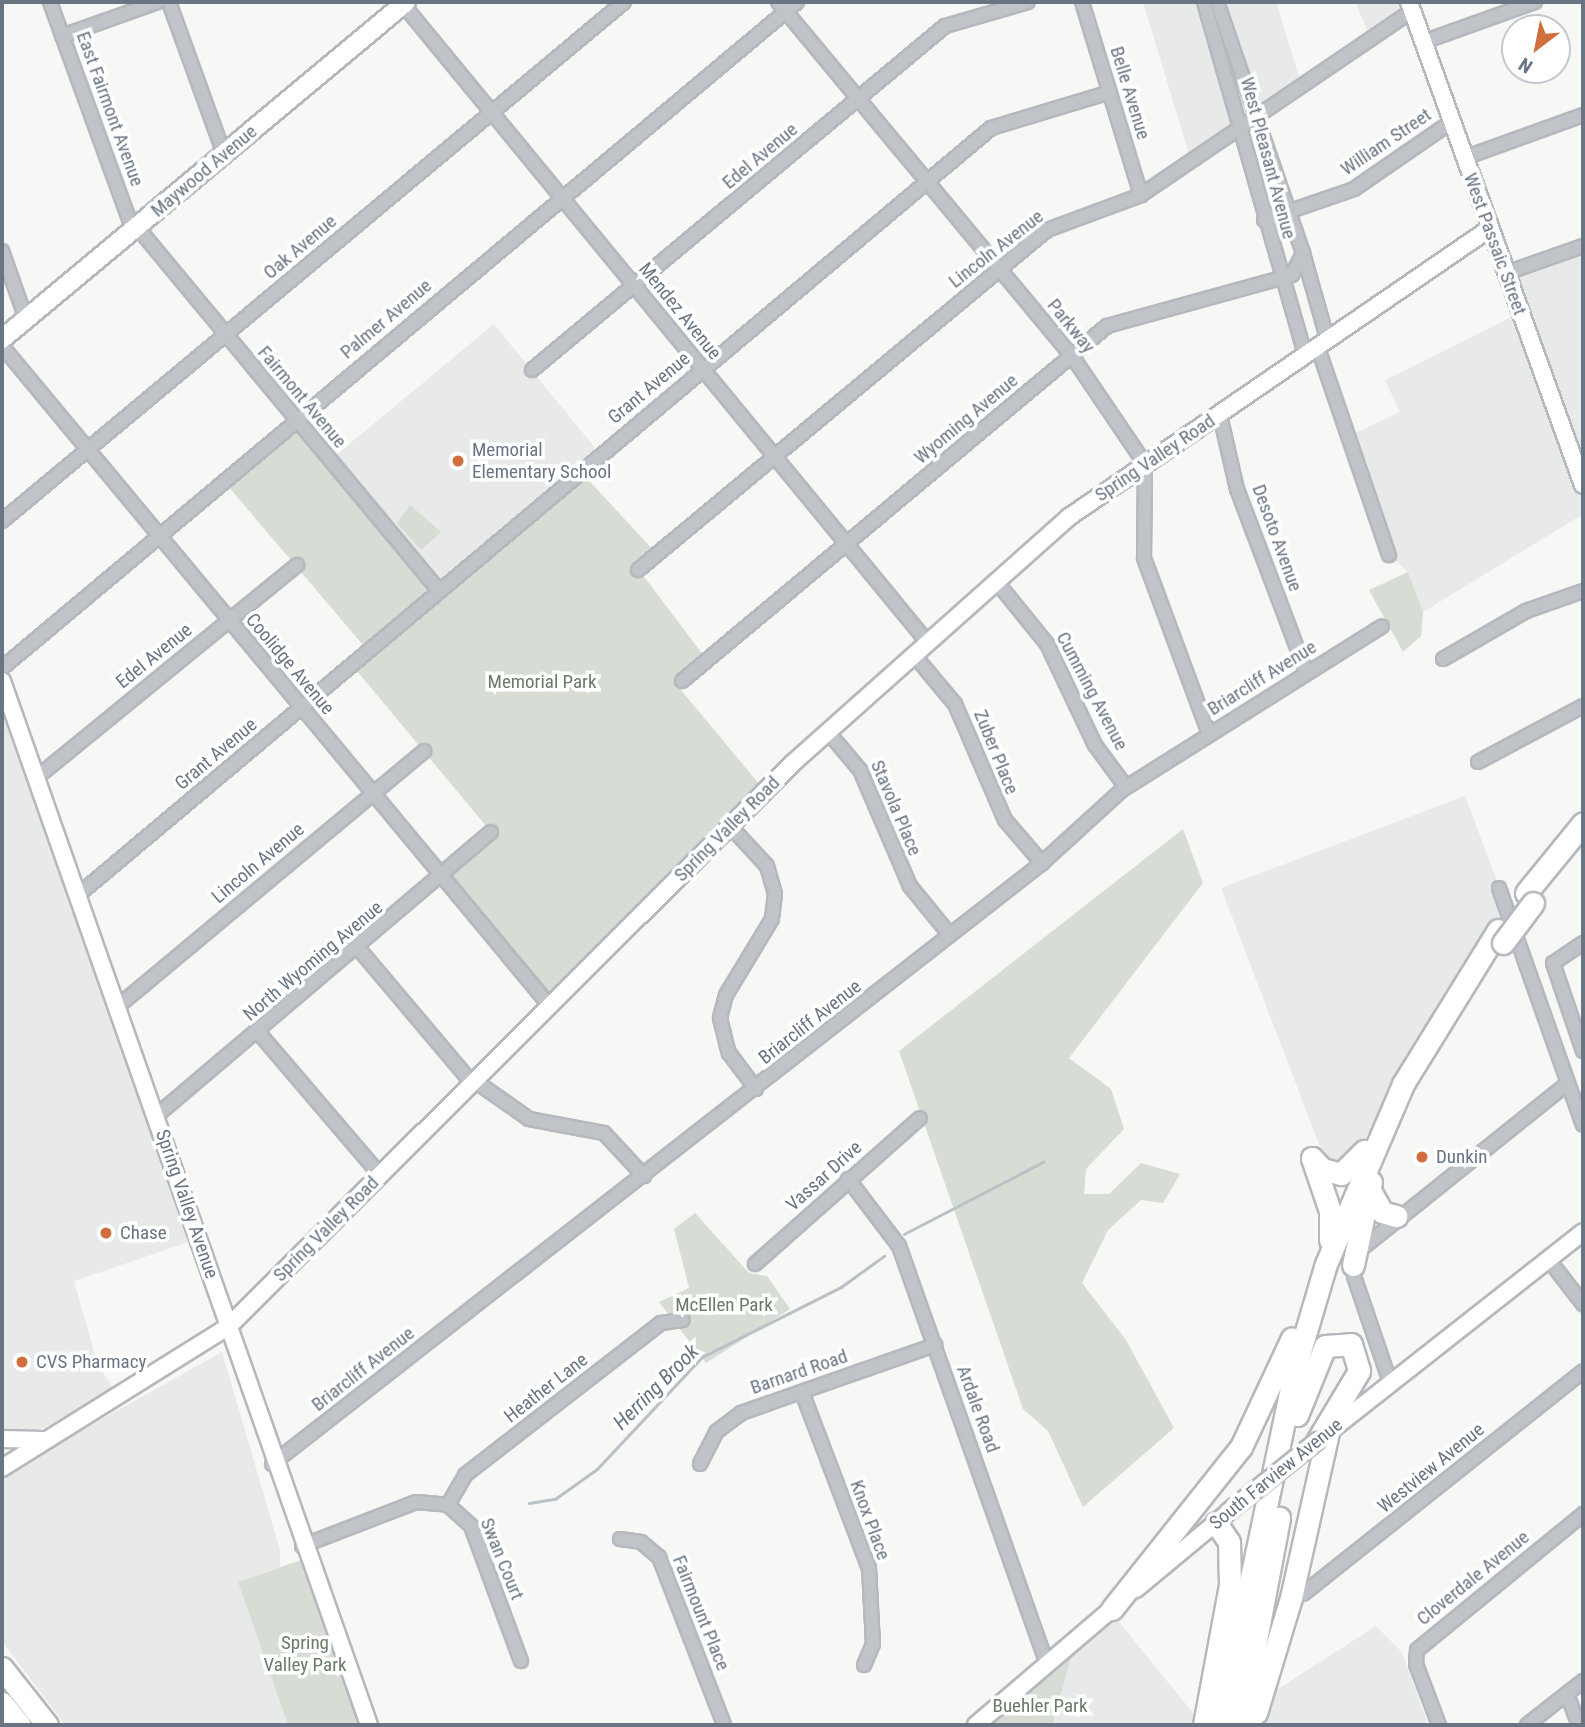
<!DOCTYPE html>
<html>
<head>
<meta charset="utf-8">
<style>
  body { margin:0 }
  #map { position:relative; width:1585px; height:1727px; overflow:hidden; background:#f7f8f5; font-family:"Roboto Condensed",sans-serif }
  div>[style] { position:absolute }
  [style*='--x'] { left:calc(var(--x)*1px); top:calc(var(--y)*1px); width:calc(var(--w)*1px); rotate:calc(var(--a)*1deg) }
  .built>* { inset:0; background:#e8e9e9 }
  .green>* { inset:0; background:#d7dcd5 }
  .stream>* { height:2.5px; margin:-1.25px; padding:0 1.25px; transform-origin:1.25px; border-radius:1.25px; background:#b9c1c7 }
  .roads { filter:drop-shadow(2px 0 #b5b8bd) drop-shadow(-2px 0 #b5b8bd) drop-shadow(0 2px #b5b8bd) drop-shadow(0 -2px #b5b8bd) }
  .street>* { height:12px; margin:-6px; padding:0 6px; transform-origin:6px; border-radius:6px; background:#c0c3c7 }
  .secondary>* { height:16px; margin:-8px; padding:0 8px; transform-origin:8px; border-radius:8px; background:#fff }
  .primary>* { height:18px; margin:-9px; padding:0 9px; transform-origin:9px; border-radius:9px; background:#fff }
  .highway>* { height:21px; margin:-10.5px; padding:0 10.5px; transform-origin:10.5px; border-radius:10.5px; background:#fff }
  .bridges { filter:drop-shadow(2px 0 #b5b8bd) drop-shadow(-2px 0 #b5b8bd) drop-shadow(0 2px #b5b8bd) drop-shadow(0 -2px #b5b8bd) }
  .secondary-bridge>* { height:16px; margin:-8px; padding:0 8px; transform-origin:8px; border-radius:8px; background:#fff }
  .highway-bridge>* { height:21px; margin:-10.5px; padding:0 10.5px; transform-origin:10.5px; border-radius:10.5px; background:#fff }
  .dots>* { width:19px; height:19px; translate:-50% -50%; box-sizing:border-box; border:4px solid #fff; border-radius:50% }
  span { translate:-50% -50%; white-space:nowrap; text-align:center; line-height:1.15; -webkit-text-stroke:7px #fff; paint-order:stroke }
  .street-label { font-size:19px; color:#6a7583 }
  .poi-label { font-size:19px; color:#6a7583 }
  .left { translate:0 -50%; text-align:left }
  .park-label { font-size:19px; color:#6a7b68 }
  .water-label { font-size:21px; color:#66757f; font-style:italic }
  .frame { position:absolute; inset:0; border:4px solid #6a7583; pointer-events:none }
  .north { position:absolute; left:1501px; top:14px; width:70px; height:70px; box-sizing:border-box; background:#fff; border:2px solid #c3c8cd; border-radius:50%; rotate:212deg; font-size:19px; font-weight:700; line-height:28px; text-align:center; color:#6a7583 }
  .north::after { content:''; display:block; margin:auto; width:24px; height:32px; background:#d06e3d; clip-path:polygon(50% 0,100% 100%,50% 72%,0 100%) }
</style>
</head>
<body>
<div id="map">
  <div class="built">
    <i style="clip-path:polygon(1143px 2px,1286px 2px,1277px 5px,1302px 86px,1191px 161px)"></i>
    <i style="clip-path:polygon(1355px 2px,1409px 2px,1412px 11px,1371px 39px)"></i>
    <i style="clip-path:polygon(1583px 246px,1583px 514px,1423px 612px,1408px 572px,1389px 555px,1347px 437px,1400px 412px,1385px 380px,1515px 315px,1506px 273px)"></i>
    <i style="clip-path:polygon(494px 324px,600px 454px,439px 591px,330px 460px)"></i>
    <i style="clip-path:polygon(2px 713px,189px 1242px,74px 1281px,97px 1362px,113px 1389px,34px 1434px,2px 1433px)"></i>
    <i style="clip-path:polygon(1465px 796px,1508px 910px,1356px 1153px,1327px 1165px,1221px 888px)"></i>
    <i style="clip-path:polygon(222px 1352px,280px 1550px,280px 1567px,238px 1582px,288px 1725px,65px 1725px,2px 1641px,2px 1475px)"></i>
    <i style="clip-path:polygon(1114px 1616px,1198px 1719px,1196px 1725px,987px 1725px)"></i>
    <i style="clip-path:polygon(1376px 1626px,1402px 1652px,1428px 1725px,1260px 1725px,1272px 1693px)"></i>
  </div>
  <div class="green">
    <i style="clip-path:polygon(295px 419px,439px 591px,580px 471px,657px 554px,639px 570px,707px 660px,676px 684px,765px 791px,550px 1006px,443px 877px,491px 832px,352px 665px,368px 651px,222px 479px)"></i>
    <i style="clip-path:polygon(410px 505px,441px 532px,421px 550px,397px 523px)"></i>
    <i style="clip-path:polygon(1408px 572px,1423px 612px,1421px 636px,1403px 652px,1369px 590px)"></i>
    <i style="clip-path:polygon(1183px 829px,1203px 883px,1069px 1058px,1111px 1089px,1124px 1129px,1086px 1169px,1084px 1194px,1109px 1194px,1141px 1163px,1180px 1174px,1163px 1203px,1141px 1200px,1108px 1230px,1082px 1283px,1126px 1340px,1174px 1428px,1083px 1507px,1048px 1431px,1023px 1409px,899px 1051px)"></i>
    <i style="clip-path:polygon(695px 1213px,749px 1273px,767px 1276px,790px 1309px,706px 1363px,659px 1302px,689px 1288px,674px 1229px)"></i>
    <i style="clip-path:polygon(312px 1556px,371px 1725px,288px 1725px,238px 1582px)"></i>
    <i style="clip-path:polygon(1073px 1651px,1052px 1725px,987px 1725px)"></i>
  </div>
  <div class="stream">
    <i style="--x:904;--y:1234;--w:157;--a:-27.4"></i>
    <i style="--x:529;--y:1503;--w:26;--a:-9"></i>
    <i style="--x:555;--y:1499;--w:52;--a:-35.5"></i>
    <i style="--x:597;--y:1469;--w:154;--a:-46.8"></i>
    <i style="--x:702;--y:1357;--w:156;--a:-26.7"></i>
    <i style="--x:841;--y:1287;--w:53;--a:-35.8"></i>
  </div>
  <div class="roads">
    <div class="street">
      <i style="--x:50;--y:2;--w:243;--a:70"></i>
      <i style="--x:169;--y:2;--w:162;--a:70.1"></i>
      <i style="--x:401;--y:2;--w:830;--a:50.57"></i>
      <i style="--x:778;--y:2;--w:460;--a:50.3"></i>
      <i style="--x:1072;--y:356;--w:130;--a:55.9"></i>
      <i style="--x:1145;--y:464;--w:94;--a:90.6"></i>
      <i style="--x:1144;--y:558;--w:188;--a:69.7"></i>
      <i style="--x:1082;--y:2;--w:202;--a:73"></i>
      <i style="--x:1204;--y:2;--w:363;--a:74"></i>
      <i style="--x:1304;--y:351;--w:14;--a:-12"></i>
      <i style="--x:1318;--y:348;--w:13;--a:-48"></i>
      <i style="--x:1327;--y:338;--w:88;--a:-105.8"></i>
      <i style="--x:1303;--y:253;--w:265;--a:-108.9"></i>
      <i style="--x:62;--y:36;--w:102;--a:-19.5"></i>
      <i style="--x:1423;--y:42;--w:119;--a:-19.7"></i>
      <i style="--x:1464;--y:158;--w:127;--a:-19.9"></i>
      <i style="--x:1264;--y:220;--w:95;--a:-19"></i>
      <i style="--x:1354;--y:189;--w:118;--a:-34.6"></i>
      <i style="--x:137;--y:227;--w:473;--a:50.3"></i>
      <i style="--x:2;--y:251;--w:72;--a:70.6"></i>
      <i style="--x:1506;--y:273;--w:82;--a:-19.3"></i>
      <i style="--x:2;--y:346;--w:858;--a:50.3"></i>
      <i style="--x:1318;--y:348;--w:219;--a:71.1"></i>
      <i style="--x:532;--y:370;--w:537;--a:-39.79"></i>
      <i style="--x:945;--y:26;--w:86;--a:-16.1"></i>
      <i style="--x:1220;--y:415;--w:76;--a:77.1"></i>
      <i style="--x:1237;--y:489;--w:196;--a:69.3"></i>
      <i style="--x:2;--y:521;--w:810;--a:-39.84"></i>
      <i style="--x:638;--y:570;--w:532;--a:-39.74"></i>
      <i style="--x:1047;--y:230;--w:100;--a:-20.4"></i>
      <i style="--x:1141;--y:195;--w:328;--a:-34.2"></i>
      <i style="--x:996;--y:581;--w:81;--a:51"></i>
      <i style="--x:1047;--y:644;--w:112;--a:64.6"></i>
      <i style="--x:1095;--y:745;--w:52;--a:53.6"></i>
      <i style="--x:914;--y:655;--w:64;--a:50.1"></i>
      <i style="--x:955;--y:704;--w:126;--a:66.7"></i>
      <i style="--x:1005;--y:820;--w:57;--a:49.3"></i>
      <i style="--x:1443;--y:659;--w:96;--a:-30"></i>
      <i style="--x:1526;--y:611;--w:60;--a:-19.3"></i>
      <i style="--x:2;--y:668;--w:1037;--a:-39.95"></i>
      <i style="--x:682;--y:681;--w:554;--a:-39.87"></i>
      <i style="--x:1107;--y:326;--w:192;--a:-15.4"></i>
      <i style="--x:1292;--y:275;--w:25;--a:-63"></i>
      <i style="--x:828;--y:732;--w:50;--a:49.9"></i>
      <i style="--x:860;--y:770;--w:126;--a:66.7"></i>
      <i style="--x:910;--y:886;--w:63;--a:50.8"></i>
      <i style="--x:1478;--y:762;--w:119;--a:-28.1"></i>
      <i style="--x:36;--y:778;--w:337;--a:-39.2"></i>
      <i style="--x:730;--y:826;--w:54;--a:47.2"></i>
      <i style="--x:767;--y:866;--w:29;--a:74"></i>
      <i style="--x:775;--y:894;--w:25;--a:97"></i>
      <i style="--x:772;--y:919;--w:89;--a:121.2"></i>
      <i style="--x:726;--y:995;--w:24;--a:105"></i>
      <i style="--x:720;--y:1018;--w:36;--a:76"></i>
      <i style="--x:729;--y:1053;--w:45;--a:53.1"></i>
      <i style="--x:1499;--y:888;--w:251;--a:70.5"></i>
      <i style="--x:78;--y:895;--w:1192;--a:-40.03"></i>
      <i style="--x:991;--y:128;--w:124;--a:-16.8"></i>
      <i style="--x:1583;--y:943;--w:36;--a:146"></i>
      <i style="--x:1553;--y:963;--w:93;--a:71.2"></i>
      <i style="--x:358;--y:948;--w:177;--a:49.8"></i>
      <i style="--x:117;--y:1007;--w:400;--a:-39.8"></i>
      <i style="--x:258;--y:1032;--w:188;--a:49.5"></i>
      <i style="--x:475;--y:1081;--w:66;--a:35.1"></i>
      <i style="--x:529;--y:1119;--w:76;--a:10.6"></i>
      <i style="--x:604;--y:1133;--w:59;--a:47.1"></i>
      <i style="--x:156;--y:1116;--w:439;--a:-40.3"></i>
      <i style="--x:848;--y:1179;--w:84;--a:52.7"></i>
      <i style="--x:899;--y:1246;--w:444;--a:70.5"></i>
      <i style="--x:1549;--y:1260;--w:56;--a:52.3"></i>
      <i style="--x:755;--y:1264;--w:220;--a:-41.5"></i>
      <i style="--x:1390;--y:1382;--w:112;--a:-108.8"></i>
      <i style="--x:1354;--y:1276;--w:28;--a:-75"></i>
      <i style="--x:1361;--y:1249;--w:264;--a:-38.7"></i>
      <i style="--x:802;--y:1392;--w:188;--a:69.2"></i>
      <i style="--x:869;--y:1568;--w:76;--a:87"></i>
      <i style="--x:873;--y:1644;--w:23;--a:113"></i>
      <i style="--x:272;--y:1464;--w:977;--a:-37.97"></i>
      <i style="--x:1042;--y:863;--w:108;--a:-42.4"></i>
      <i style="--x:1122;--y:790;--w:307;--a:-32.2"></i>
      <i style="--x:700;--y:1464;--w:36;--a:-63"></i>
      <i style="--x:716;--y:1432;--w:31;--a:-37"></i>
      <i style="--x:741;--y:1413;--w:206;--a:-19.3"></i>
      <i style="--x:448;--y:1505;--w:34;--a:-60"></i>
      <i style="--x:465;--y:1475;--w:248;--a:-37.8"></i>
      <i style="--x:661;--y:1323;--w:22;--a:-8"></i>
      <i style="--x:620;--y:1539;--w:21;--a:8"></i>
      <i style="--x:641;--y:1542;--w:23;--a:40"></i>
      <i style="--x:659;--y:1557;--w:180;--a:68.8"></i>
      <i style="--x:302;--y:1546;--w:122;--a:-21.1"></i>
      <i style="--x:416;--y:1502;--w:32;--a:5"></i>
      <i style="--x:448;--y:1505;--w:31;--a:42"></i>
      <i style="--x:471;--y:1526;--w:144;--a:69.7"></i>
      <i style="--x:1303;--y:1594;--w:358;--a:-38.5"></i>
      <i style="--x:1567;--y:1694;--w:33;--a:69"></i>
      <i style="--x:1439;--y:1725;--w:65;--a:-110.7"></i>
      <i style="--x:1416;--y:1664;--w:14;--a:-86"></i>
      <i style="--x:1417;--y:1650;--w:215;--a:-39.3"></i>
      <i style="--x:1527;--y:1725;--w:71;--a:-38.2"></i>
    </div>
    <div class="secondary">
      <i style="--x:1409;--y:2;--w:513;--a:70.19"></i>
      <i style="--x:2;--y:681;--w:1107;--a:70.63"></i>
      <i style="--x:1325;--y:1435;--w:328;--a:-38.2"></i>
      <i style="--x:2;--y:1439;--w:41;--a:1.4"></i>
      <i style="--x:2;--y:1468;--w:266;--a:-32"></i>
      <i style="--x:228;--y:1327;--w:798;--a:-44.95"></i>
      <i style="--x:793;--y:763;--w:370;--a:-41.7"></i>
      <i style="--x:1069;--y:517;--w:509;--a:-34.44"></i>
      <i style="--x:1136;--y:1589;--w:114;--a:-39.7"></i>
      <i style="--x:976;--y:1725;--w:188;--a:-40.5"></i>
    </div>
    <div class="primary">
      <i style="--x:2;--y:339;--w:526;--a:-39.83"></i>
    </div>
    <div class="highway">
      <i style="--x:1526;--y:893;--w:90;--a:-50.8"></i>
      <i style="--x:1312;--y:1158;--w:56;--a:71.2"></i>
      <i style="--x:1330;--y:1211;--w:29;--a:90"></i>
      <i style="--x:1312;--y:1158;--w:15;--a:48"></i>
      <i style="--x:1322;--y:1169;--w:20;--a:15"></i>
      <i style="--x:1341;--y:1174;--w:33;--a:-45"></i>
      <i style="--x:1371;--y:1192;--w:23;--a:61"></i>
      <i style="--x:1382;--y:1212;--w:15;--a:16"></i>
      <i style="--x:1353;--y:1265;--w:85;--a:-77.8"></i>
      <i style="--x:1297;--y:1415;--w:74;--a:-67.9"></i>
      <i style="--x:1325;--y:1346;--w:26;--a:-4"></i>
      <i style="--x:1351;--y:1344;--w:28;--a:73"></i>
      <i style="--x:1359;--y:1371;--w:82;--a:121"></i>
      <i style="--x:1112;--y:1609;--w:207;--a:-51.5"></i>
      <i style="--x:1241;--y:1447;--w:120;--a:-64.9"></i>
      <i style="--x:2;--y:1668;--w:73;--a:51.7"></i>
      <i style="--x:2;--y:1703;--w:28;--a:51"></i>
      <i style="--x:1256;--y:1713;--w:120;--a:-73.1"></i>
      <i style="--x:1291;--y:1598;--w:170;--a:-77.4"></i>
      <i style="--x:1204;--y:1725;--w:142;--a:-79.5"></i>
      <i style="--x:1230;--y:1585;--w:43;--a:-91.3"></i>
      <i style="--x:1229;--y:1542;--w:23;--a:-124"></i>
      <i style="--x:1220;--y:1725;--w:368;--a:-78.1"></i>
      <i style="--x:1296;--y:1365;--w:105;--a:-73.5"></i>
      <i style="--x:1326;--y:1264;--w:196;--a:-66.8"></i>
      <i style="--x:1403;--y:1084;--w:181;--a:-58.3"></i>
      <i style="--x:1240;--y:1725;--w:211;--a:-79.3"></i>
    </div>
  </div>
  <div class="bridges">
    <div class="secondary-bridge">
      <i style="--x:1228;--y:1512;--w:114;--a:-38.6"></i>
    </div>
    <div class="highway-bridge">
      <i style="--x:1503;--y:943;--w:50;--a:-53.1"></i>
    </div>
  </div>
  <div class="dots">
    <i style="left:458px;top:461px;background:#d06e3d"></i>
    <i style="left:1422px;top:1157px;background:#d06e3d"></i>
    <i style="left:106px;top:1233px;background:#d06e3d"></i>
    <i style="left:22px;top:1362px;background:#d06e3d"></i>
  </div>
  <div class="street-label">
    <span style="left:1130px;top:93px;rotate:73deg">Belle Avenue</span>
    <span style="left:110px;top:109px;rotate:70deg">East Fairmont Avenue</span>
    <span style="left:1386px;top:142px;rotate:-34deg">William Street</span>
    <span style="left:760px;top:156px;rotate:-40deg">Edel Avenue</span>
    <span style="left:1268px;top:158px;rotate:75deg">West Pleasant Avenue</span>
    <span style="left:204px;top:171px;rotate:-40deg">Maywood Avenue</span>
    <span style="left:1495px;top:244px;rotate:70deg">West Passaic Street</span>
    <span style="left:300px;top:247px;rotate:-40deg">Oak Avenue</span>
    <span style="left:996px;top:249px;rotate:-38deg">Lincoln Avenue</span>
    <span style="left:680px;top:311px;rotate:51deg">Mendez Avenue</span>
    <span style="left:386px;top:319px;rotate:-40deg">Palmer Avenue</span>
    <span style="left:1071px;top:326px;rotate:51deg">Parkway</span>
    <span style="left:649px;top:388px;rotate:-40deg">Grant Avenue</span>
    <span style="left:302px;top:397px;rotate:50deg">Fairmont Avenue</span>
    <span style="left:966px;top:419px;rotate:-40deg">Wyoming Avenue</span>
    <span style="left:1155px;top:458px;rotate:-34deg">Spring Valley Road</span>
    <span style="left:1277px;top:538px;rotate:70deg">Desoto Avenue</span>
    <span style="left:154px;top:656px;rotate:-39deg">Edel Avenue</span>
    <span style="left:290px;top:664px;rotate:50deg">Coolidge Avenue</span>
    <span style="left:1262px;top:678px;rotate:-32deg">Briarcliff Avenue</span>
    <span style="left:1092px;top:691px;rotate:62deg">Cumming Avenue</span>
    <span style="left:996px;top:752px;rotate:68deg">Zuber Place</span>
    <span style="left:216px;top:754px;rotate:-40deg">Grant Avenue</span>
    <span style="left:896px;top:808px;rotate:67deg">Stavola Place</span>
    <span style="left:727px;top:829px;rotate:-45deg">Spring Valley Road</span>
    <span style="left:258px;top:863px;rotate:-40deg">Lincoln Avenue</span>
    <span style="left:313px;top:961px;rotate:-40deg">North Wyoming Avenue</span>
    <span style="left:810px;top:1022px;rotate:-38deg">Briarcliff Avenue</span>
    <span style="left:824px;top:1176px;rotate:-42deg">Vassar Drive</span>
    <span style="left:187px;top:1204px;rotate:71deg">Spring Valley Avenue</span>
    <span style="left:326px;top:1229px;rotate:-45deg">Spring Valley Road</span>
    <span style="left:363px;top:1369px;rotate:-38deg">Briarcliff Avenue</span>
    <span style="left:799px;top:1372px;rotate:-19deg">Barnard Road</span>
    <span style="left:546px;top:1388px;rotate:-38deg">Heather Lane</span>
    <span style="left:978px;top:1409px;rotate:70deg">Ardale Road</span>
    <span style="left:1431px;top:1468px;rotate:-39deg">Westview Avenue</span>
    <span style="left:1276px;top:1474px;rotate:-39deg">South Farview Avenue</span>
    <span style="left:870px;top:1520px;rotate:70deg">Knox Place</span>
    <span style="left:502px;top:1559px;rotate:68deg">Swan Court</span>
    <span style="left:1473px;top:1578px;rotate:-39deg">Cloverdale Avenue</span>
    <span style="left:701px;top:1613px;rotate:68deg">Fairmount Place</span>
  </div>
  <div class="poi-label">
    <span class="left" style="left:472px;top:461px">Memorial<br>Elementary School</span>
    <span class="left" style="left:1436px;top:1157px">Dunkin</span>
    <span class="left" style="left:120px;top:1233px">Chase</span>
    <span class="left" style="left:36px;top:1362px">CVS Pharmacy</span>
  </div>
  <div class="park-label">
    <span style="left:542px;top:682px">Memorial Park</span>
    <span style="left:724px;top:1305px">McEllen Park</span>
    <span style="left:305px;top:1654px">Spring<br>Valley Park</span>
    <span style="left:1040px;top:1706px">Buehler Park</span>
  </div>
  <div class="water-label">
    <span style="left:656px;top:1387px;rotate:-45deg">Herring Brook</span>
  </div>
  <div class="frame"></div>
  <div class="north">N</div>
</div>
</body>
</html>
